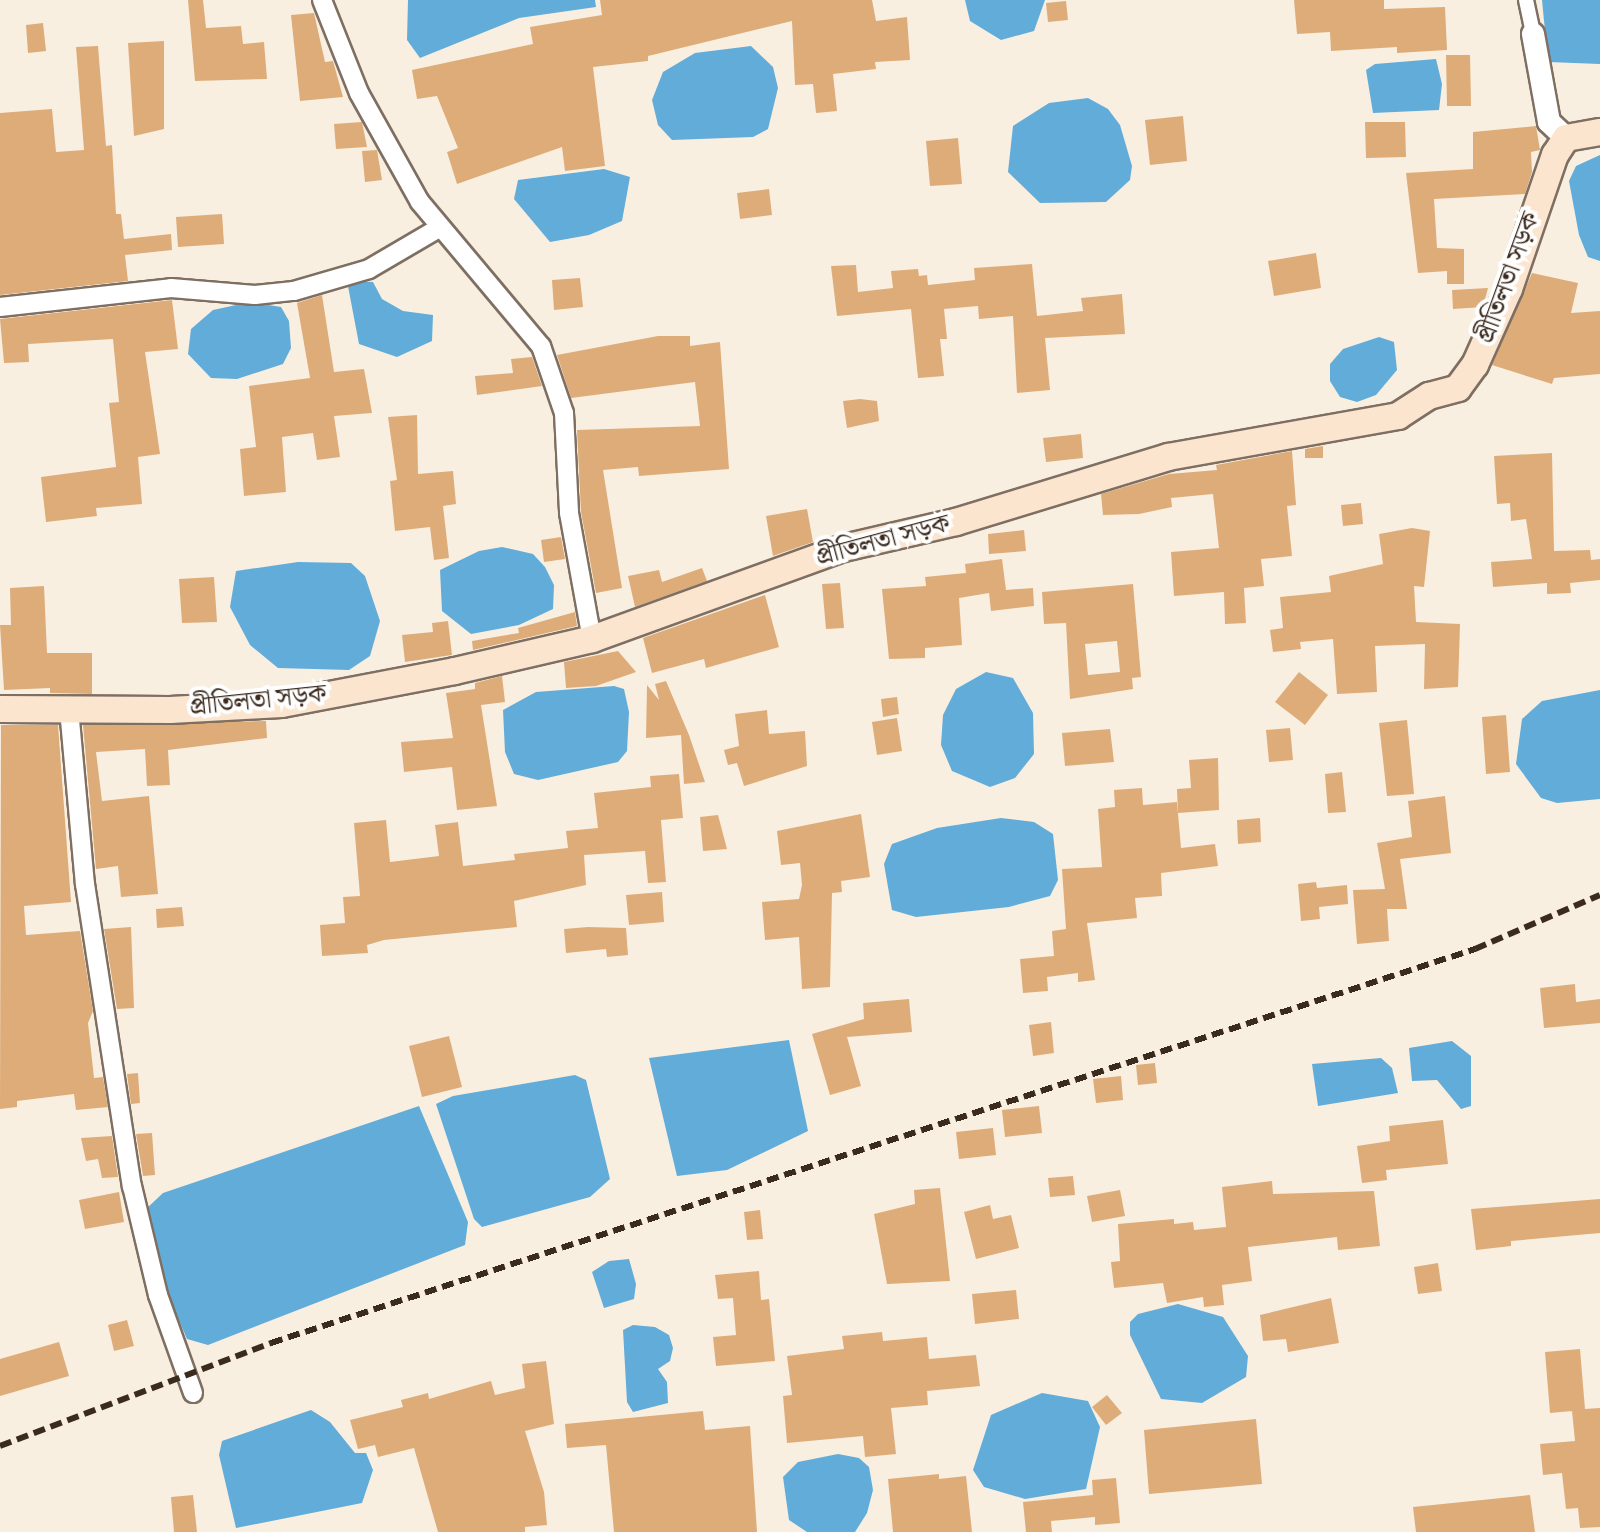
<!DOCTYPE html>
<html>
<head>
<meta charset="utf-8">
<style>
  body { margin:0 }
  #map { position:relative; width:1600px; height:1532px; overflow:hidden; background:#f9efe1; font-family:"Libre Bodoni","Noto Serif Bengali",serif }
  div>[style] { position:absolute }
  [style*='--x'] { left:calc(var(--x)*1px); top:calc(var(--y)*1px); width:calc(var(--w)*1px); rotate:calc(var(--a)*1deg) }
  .water>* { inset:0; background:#61acd9 }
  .building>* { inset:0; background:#deac79 }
  .roads { filter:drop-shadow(2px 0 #7e6f62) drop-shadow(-2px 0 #7e6f62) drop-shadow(0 2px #7e6f62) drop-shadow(0 -2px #7e6f62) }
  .pedestrian>* { height:14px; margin:-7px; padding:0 7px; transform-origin:7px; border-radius:7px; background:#fff }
  .minor>* { height:18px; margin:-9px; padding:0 9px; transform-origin:9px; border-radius:9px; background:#fff }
  .tertiary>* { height:22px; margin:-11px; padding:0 11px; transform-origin:11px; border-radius:11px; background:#fff }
  .secondary>* { height:26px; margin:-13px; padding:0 13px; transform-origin:13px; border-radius:13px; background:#fbe5cf }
  .rail>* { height:6px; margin-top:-3px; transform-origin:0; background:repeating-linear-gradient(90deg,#3b2a1e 0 12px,transparent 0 18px) }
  span { translate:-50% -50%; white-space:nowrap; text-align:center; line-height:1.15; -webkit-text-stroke:8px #fff; paint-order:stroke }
  .street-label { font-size:26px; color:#3b2a1e }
</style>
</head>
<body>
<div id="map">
  <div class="water">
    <i style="clip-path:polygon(408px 0,595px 0,596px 7px,519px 18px,420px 58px,407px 40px)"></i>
    <i style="clip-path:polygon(965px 0,1045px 0,1034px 31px,1001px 40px,970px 21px)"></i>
    <i style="clip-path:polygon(1542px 0,1600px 0,1600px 64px,1548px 62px)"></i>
    <i style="clip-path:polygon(751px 46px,773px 67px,778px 88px,768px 129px,753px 137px,672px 140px,658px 125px,652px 100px,663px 72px,695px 53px)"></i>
    <i style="clip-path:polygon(1436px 59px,1442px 84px,1439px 110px,1373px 113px,1366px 70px,1375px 64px)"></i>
    <i style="clip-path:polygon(1088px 98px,1108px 109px,1120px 125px,1132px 166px,1130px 180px,1106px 202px,1040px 203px,1008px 172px,1013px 126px,1049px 103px)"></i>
    <i style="clip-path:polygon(1600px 155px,1600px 261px,1588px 257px,1579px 235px,1569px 181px,1576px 166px)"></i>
    <i style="clip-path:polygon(604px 169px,630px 177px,622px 221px,589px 235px,550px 242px,514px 199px,518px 180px)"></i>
    <i style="clip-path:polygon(347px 281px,373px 282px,382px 299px,403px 311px,433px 315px,432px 341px,397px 357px,359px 344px)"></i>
    <i style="clip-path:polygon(250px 302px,281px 307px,289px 321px,291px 348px,283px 364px,237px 379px,211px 378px,188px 354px,191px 329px,213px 310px)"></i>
    <i style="clip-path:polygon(1379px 337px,1394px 342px,1397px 370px,1376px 395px,1357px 402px,1340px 397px,1330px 381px,1330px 364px,1343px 349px)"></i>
    <i style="clip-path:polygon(502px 547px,533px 554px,545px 567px,554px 585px,553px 609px,519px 625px,471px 634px,442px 611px,440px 570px,479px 551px)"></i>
    <i style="clip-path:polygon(298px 562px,351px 563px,365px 576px,380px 621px,370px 656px,349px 670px,278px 668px,250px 645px,230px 607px,236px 571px)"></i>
    <i style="clip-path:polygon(986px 672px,1013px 678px,1033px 713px,1034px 754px,1015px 778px,990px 787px,952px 771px,941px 745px,943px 715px,956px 689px)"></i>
    <i style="clip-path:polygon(614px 686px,624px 689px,629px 712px,627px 751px,618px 762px,538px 780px,514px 774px,505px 752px,503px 710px,536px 692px)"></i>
    <i style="clip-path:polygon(1600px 690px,1600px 799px,1557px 803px,1541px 798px,1516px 764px,1522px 719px,1542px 701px)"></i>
    <i style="clip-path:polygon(1001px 818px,1034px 822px,1053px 834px,1058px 880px,1050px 896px,1009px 907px,916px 917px,892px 910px,884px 864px,892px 844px,937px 828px)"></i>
    <i style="clip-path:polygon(789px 1040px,808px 1131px,727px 1170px,677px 1176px,649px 1058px)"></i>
    <i style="clip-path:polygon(1452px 1041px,1471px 1056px,1471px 1106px,1461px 1109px,1437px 1080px,1412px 1081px,1409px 1048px)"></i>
    <i style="clip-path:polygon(1381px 1058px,1392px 1068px,1398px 1093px,1318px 1106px,1312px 1064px)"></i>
    <i style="clip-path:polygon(575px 1075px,586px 1080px,610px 1179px,590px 1197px,482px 1227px,474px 1219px,436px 1104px,453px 1096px)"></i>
    <i style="clip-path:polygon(419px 1106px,468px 1222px,465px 1245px,208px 1345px,187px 1339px,165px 1288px,146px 1209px,163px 1193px)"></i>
    <i style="clip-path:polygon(629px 1259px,636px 1284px,634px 1299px,604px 1308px,592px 1272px,609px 1261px)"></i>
    <i style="clip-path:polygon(1178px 1304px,1223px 1317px,1248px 1356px,1246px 1377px,1202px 1403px,1161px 1399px,1130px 1335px,1130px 1322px,1138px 1314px)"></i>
    <i style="clip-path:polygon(633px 1325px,655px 1327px,669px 1335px,673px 1348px,670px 1361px,658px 1369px,667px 1382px,668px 1403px,633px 1412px,627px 1402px,623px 1330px)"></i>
    <i style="clip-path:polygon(1042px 1393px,1088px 1401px,1100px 1427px,1086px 1489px,1025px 1499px,984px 1487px,973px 1470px,991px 1415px)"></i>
    <i style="clip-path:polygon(311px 1410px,330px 1422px,355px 1453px,366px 1453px,373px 1470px,362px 1503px,236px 1528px,219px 1455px,222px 1441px)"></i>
    <i style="clip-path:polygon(838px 1454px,859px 1458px,869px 1467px,873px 1490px,867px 1513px,855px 1532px,807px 1532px,789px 1520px,783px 1477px,798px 1462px)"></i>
  </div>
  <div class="building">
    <i style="clip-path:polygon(188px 0,203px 0,206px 28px,241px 26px,243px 44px,264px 42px,267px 79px,195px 81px)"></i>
    <i style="clip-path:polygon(600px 0,872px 0,876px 21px,907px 17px,910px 60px,875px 62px,876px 69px,833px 74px,837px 111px,816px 113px,813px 84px,795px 85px,792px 21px,648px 56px,648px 61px,593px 67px,605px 166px,565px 171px,562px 147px,457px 184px,447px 152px,458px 148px,437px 96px,417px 99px,412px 70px,533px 44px,530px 27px,602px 15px)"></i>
    <i style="clip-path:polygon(1294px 0,1384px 0,1384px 9px,1445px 7px,1447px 50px,1397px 53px,1397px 47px,1331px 51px,1330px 32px,1297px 34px)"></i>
    <i style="clip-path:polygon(1066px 1px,1068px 20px,1048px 22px,1046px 3px)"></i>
    <i style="clip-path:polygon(314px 13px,325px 62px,333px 61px,343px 97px,300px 101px,291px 15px)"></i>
    <i style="clip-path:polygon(43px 23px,46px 51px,28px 53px,26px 25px)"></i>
    <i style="clip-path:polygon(164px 41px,164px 129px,134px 136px,128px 43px)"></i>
    <i style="clip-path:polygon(98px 46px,106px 146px,112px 145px,116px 214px,121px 214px,124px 239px,171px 234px,172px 250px,125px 255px,128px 281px,0 295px,0 113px,52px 109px,56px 152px,84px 150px,76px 47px)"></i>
    <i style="clip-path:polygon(1446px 55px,1470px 55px,1471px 106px,1447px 106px)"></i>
    <i style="clip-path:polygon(1183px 116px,1187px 161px,1150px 165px,1145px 120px)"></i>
    <i style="clip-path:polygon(362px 122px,367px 147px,336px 149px,334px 124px)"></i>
    <i style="clip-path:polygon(1365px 122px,1405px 122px,1406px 157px,1366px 158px)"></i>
    <i style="clip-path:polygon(1536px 126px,1540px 150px,1531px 152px,1532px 172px,1525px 194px,1434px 199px,1437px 248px,1464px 249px,1464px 284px,1447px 284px,1447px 271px,1418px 273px,1406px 173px,1473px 169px,1473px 132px)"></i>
    <i style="clip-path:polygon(958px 138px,962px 184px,930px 186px,926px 141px)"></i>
    <i style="clip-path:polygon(377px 150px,382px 180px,365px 182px,362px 151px)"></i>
    <i style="clip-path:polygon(769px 189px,772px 215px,740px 219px,737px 193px)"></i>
    <i style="clip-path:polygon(222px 214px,224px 244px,178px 247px,176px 217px)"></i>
    <i style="clip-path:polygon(1316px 253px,1321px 288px,1274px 296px,1268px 261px)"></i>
    <i style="clip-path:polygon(1032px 264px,1037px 316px,1083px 311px,1081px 298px,1122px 294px,1125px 334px,1045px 338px,1050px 390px,1017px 393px,1013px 316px,979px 319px,978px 306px,944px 309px,947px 339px,940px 339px,944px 376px,918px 378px,911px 309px,837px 316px,831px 266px,856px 265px,858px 292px,893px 288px,891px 271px,918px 269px,919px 276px,927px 275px,928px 285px,975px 280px,974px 268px)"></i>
    <i style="clip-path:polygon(1532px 273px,1578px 283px,1571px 313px,1600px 311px,1600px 374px,1554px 378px,1552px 384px,1492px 365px)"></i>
    <i style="clip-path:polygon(580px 278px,583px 307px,554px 310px,552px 280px)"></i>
    <i style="clip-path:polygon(1488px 288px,1483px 307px,1453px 309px,1452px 290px)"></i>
    <i style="clip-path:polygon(322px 295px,334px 372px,364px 369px,372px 413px,334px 416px,340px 457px,317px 460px,313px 433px,282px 437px,286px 492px,244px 496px,240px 449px,256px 447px,249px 386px,310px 378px,297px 303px)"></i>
    <i style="clip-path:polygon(172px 300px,178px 349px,145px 352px,160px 454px,138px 457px,142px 504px,96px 508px,97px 516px,46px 522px,41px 477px,116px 467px,109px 403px,119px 402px,113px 339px,28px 344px,29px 362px,4px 363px,0 319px)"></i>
    <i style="clip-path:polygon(658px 336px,690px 336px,690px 346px,720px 342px,729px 469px,639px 476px,638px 467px,603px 470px,622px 588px,596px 593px,581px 512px,577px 430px,700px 426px,695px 382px,571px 398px,557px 355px)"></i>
    <i style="clip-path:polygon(532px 357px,542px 386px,477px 395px,475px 376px,513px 373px,511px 359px)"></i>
    <i style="clip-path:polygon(860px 399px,877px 401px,879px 421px,847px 428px,843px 401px)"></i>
    <i style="clip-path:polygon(417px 415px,418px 474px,453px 471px,456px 504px,443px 506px,449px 558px,434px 560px,430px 527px,395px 531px,390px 481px,397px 480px,388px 417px)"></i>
    <i style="clip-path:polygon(1081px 434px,1083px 458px,1046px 462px,1043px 438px)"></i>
    <i style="clip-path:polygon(1323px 446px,1323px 458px,1305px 458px,1305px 449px)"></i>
    <i style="clip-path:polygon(1292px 451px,1296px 505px,1287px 506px,1292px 556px,1261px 559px,1264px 586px,1244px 588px,1246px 623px,1225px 624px,1224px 592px,1174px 596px,1171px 552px,1219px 548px,1213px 494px,1171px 498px,1172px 507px,1139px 514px,1103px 515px,1101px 494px,1169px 474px,1217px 470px,1216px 465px)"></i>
    <i style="clip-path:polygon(1552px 453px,1554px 551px,1590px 550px,1591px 560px,1600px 559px,1600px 580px,1570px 583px,1571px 593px,1547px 594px,1547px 583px,1493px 587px,1491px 562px,1532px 559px,1526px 519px,1511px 521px,1510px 503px,1497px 504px,1494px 456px)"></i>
    <i style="clip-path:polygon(1361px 503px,1363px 524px,1343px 526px,1341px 505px)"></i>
    <i style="clip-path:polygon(807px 509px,813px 542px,773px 556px,766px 516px)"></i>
    <i style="clip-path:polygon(1412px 528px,1430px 531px,1424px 587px,1414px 586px,1416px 622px,1460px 624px,1458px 687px,1424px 689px,1425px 644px,1375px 646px,1377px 692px,1337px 694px,1333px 639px,1300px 642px,1301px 649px,1273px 652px,1270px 630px,1283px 628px,1280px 597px,1331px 592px,1329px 576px,1383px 564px,1379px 534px)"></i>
    <i style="clip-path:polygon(1024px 530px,1026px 551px,989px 554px,988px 534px)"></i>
    <i style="clip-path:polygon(561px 537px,565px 559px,544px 562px,541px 540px)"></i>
    <i style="clip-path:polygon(1002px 559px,1006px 590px,1033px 588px,1034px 606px,991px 611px,989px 593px,959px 598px,962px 645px,925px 648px,925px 658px,889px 659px,882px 589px,926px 586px,925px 577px,966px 573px,965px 564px)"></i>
    <i style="clip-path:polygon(702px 568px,707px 581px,635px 607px,628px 576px,659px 570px,662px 582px)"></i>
    <i style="clip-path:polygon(214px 577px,217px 622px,182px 623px,179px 579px)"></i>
    <i style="clip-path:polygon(840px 583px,844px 628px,826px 629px,822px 584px)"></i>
    <i style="clip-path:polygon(evenodd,1133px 584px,1141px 677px,1132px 678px,1133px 689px,1070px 699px,1066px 623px,1044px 624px,1042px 592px,1133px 584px,1117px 641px,1120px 672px,1088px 675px,1085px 644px,1117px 641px)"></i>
    <i style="clip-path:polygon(44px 586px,47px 653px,92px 653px,92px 694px,50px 693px,50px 688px,4px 690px,0 625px,11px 625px,10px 588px)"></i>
    <i style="clip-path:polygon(765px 595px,779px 647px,706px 668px,704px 659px,652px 673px,643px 638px)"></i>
    <i style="clip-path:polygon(575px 612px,577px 626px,473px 650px,472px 641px,519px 633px,518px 628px)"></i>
    <i style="clip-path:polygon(448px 621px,452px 655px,405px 662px,402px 635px,433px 632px,432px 623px)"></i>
    <i style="clip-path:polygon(618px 651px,636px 672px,596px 686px,566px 688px,564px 662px)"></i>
    <i style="clip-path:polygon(1299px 672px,1328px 695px,1305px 725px,1275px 702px)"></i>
    <i style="clip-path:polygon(502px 676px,505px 702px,481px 705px,497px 806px,457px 810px,452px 767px,404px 772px,401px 742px,453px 738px,446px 693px,475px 689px,475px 683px)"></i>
    <i style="clip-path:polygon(666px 681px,689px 735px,705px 782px,684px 784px,681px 735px,646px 738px,647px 685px,659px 700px,655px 684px)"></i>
    <i style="clip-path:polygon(897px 697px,899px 714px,883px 717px,881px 699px)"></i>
    <i style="clip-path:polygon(767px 710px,769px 734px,805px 731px,807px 766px,744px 786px,737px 763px,728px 765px,724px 750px,739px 746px,735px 714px)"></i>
    <i style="clip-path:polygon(1506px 715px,1510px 772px,1486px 774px,1482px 717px)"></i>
    <i style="clip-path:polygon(897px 718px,902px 751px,877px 755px,872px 722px)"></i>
    <i style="clip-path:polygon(1407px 720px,1414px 794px,1387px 796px,1379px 723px)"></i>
    <i style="clip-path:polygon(266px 721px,267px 738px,168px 750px,170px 785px,147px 786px,145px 749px,96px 752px,102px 801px,149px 796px,158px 894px,121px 897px,118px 866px,96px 869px,83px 725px)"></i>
    <i style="clip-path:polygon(1px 725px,58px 725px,71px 902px,24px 906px,26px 935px,80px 931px,93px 1011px,88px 1023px,94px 1078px,103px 1077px,108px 1107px,76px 1110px,74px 1094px,17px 1101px,17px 1107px,0 1109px)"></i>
    <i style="clip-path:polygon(1290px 728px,1293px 760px,1269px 762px,1266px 730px)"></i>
    <i style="clip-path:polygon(1110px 729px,1114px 762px,1065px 766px,1062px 733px)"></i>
    <i style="clip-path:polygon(1218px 758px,1219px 810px,1178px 813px,1177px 789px,1191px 788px,1189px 760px)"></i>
    <i style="clip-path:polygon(1342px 772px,1346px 812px,1328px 813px,1325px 774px)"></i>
    <i style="clip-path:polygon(679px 774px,683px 818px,661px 820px,666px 882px,648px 883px,645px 851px,584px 855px,586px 885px,514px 901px,517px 927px,384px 940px,367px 945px,368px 953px,322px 956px,320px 925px,345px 923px,343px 897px,360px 896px,354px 823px,386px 820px,390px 862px,439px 856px,435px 825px,458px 822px,463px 866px,515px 860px,514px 854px,568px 848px,566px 831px,598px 828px,594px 793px,651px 787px,650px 776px)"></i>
    <i style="clip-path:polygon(1142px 788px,1143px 805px,1177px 802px,1181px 848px,1215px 844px,1218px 866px,1161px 873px,1162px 896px,1135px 898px,1137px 918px,1087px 923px,1095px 980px,1078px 982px,1078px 973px,1047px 977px,1048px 991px,1023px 993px,1020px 959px,1054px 956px,1052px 931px,1066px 929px,1062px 869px,1102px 867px,1098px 809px,1115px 807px,1114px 790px)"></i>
    <i style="clip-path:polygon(1445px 796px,1451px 853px,1400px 859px,1407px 909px,1387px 909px,1389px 941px,1357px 944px,1353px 890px,1385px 889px,1377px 843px,1412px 837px,1408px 801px)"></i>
    <i style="clip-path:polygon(861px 814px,870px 877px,841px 881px,842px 892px,832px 893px,830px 987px,802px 989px,799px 937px,765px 940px,762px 902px,799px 899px,802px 885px,800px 863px,781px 865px,777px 831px)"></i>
    <i style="clip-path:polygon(718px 815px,727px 849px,703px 851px,700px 817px)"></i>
    <i style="clip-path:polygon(1260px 818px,1261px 842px,1238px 844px,1237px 820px)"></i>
    <i style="clip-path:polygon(1316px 882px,1317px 888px,1347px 885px,1348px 904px,1319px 907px,1320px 919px,1301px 921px,1298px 884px)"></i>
    <i style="clip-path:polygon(662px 892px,664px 922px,629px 925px,626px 895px)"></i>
    <i style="clip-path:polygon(182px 907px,184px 926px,157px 928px,156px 909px)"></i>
    <i style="clip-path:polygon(131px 927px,134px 1008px,117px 1009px,104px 929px)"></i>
    <i style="clip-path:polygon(588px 927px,626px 928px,628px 955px,607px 957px,606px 949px,566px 953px,564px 929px)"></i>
    <i style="clip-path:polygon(1575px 984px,1576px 1002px,1600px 999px,1600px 1023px,1544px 1028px,1540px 988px)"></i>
    <i style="clip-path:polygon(909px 999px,912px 1032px,847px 1037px,861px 1086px,830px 1095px,812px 1034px,864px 1019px,863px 1003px)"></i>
    <i style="clip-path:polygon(1051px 1022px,1054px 1053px,1033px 1056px,1029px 1025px)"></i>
    <i style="clip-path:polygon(449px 1036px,462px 1087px,422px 1097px,409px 1046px)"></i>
    <i style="clip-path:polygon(1155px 1063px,1157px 1083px,1138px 1085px,1136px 1065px)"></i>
    <i style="clip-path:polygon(138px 1073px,140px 1103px,131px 1104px,127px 1074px)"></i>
    <i style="clip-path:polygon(1121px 1076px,1123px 1100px,1096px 1103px,1093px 1079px)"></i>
    <i style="clip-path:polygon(1039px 1106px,1042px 1133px,1005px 1137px,1002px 1110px)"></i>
    <i style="clip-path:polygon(1443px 1120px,1448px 1164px,1386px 1170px,1387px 1180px,1362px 1183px,1357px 1146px,1390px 1141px,1389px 1126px)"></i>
    <i style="clip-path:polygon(993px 1128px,996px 1155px,959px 1159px,956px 1132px)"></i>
    <i style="clip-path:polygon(152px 1133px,155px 1175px,143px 1176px,136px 1134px)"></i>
    <i style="clip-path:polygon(112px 1136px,118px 1177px,102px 1178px,98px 1159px,86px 1161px,81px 1138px)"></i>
    <i style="clip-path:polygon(1073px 1176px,1075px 1195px,1050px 1197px,1048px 1178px)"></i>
    <i style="clip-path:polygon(1272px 1181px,1273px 1194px,1374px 1191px,1380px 1246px,1338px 1250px,1337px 1237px,1248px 1247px,1252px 1281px,1222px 1285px,1224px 1305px,1204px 1307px,1203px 1297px,1167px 1303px,1163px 1283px,1114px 1288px,1111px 1262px,1120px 1261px,1118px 1224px,1174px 1219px,1174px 1224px,1193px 1222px,1194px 1230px,1226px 1227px,1222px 1187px)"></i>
    <i style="clip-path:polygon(940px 1188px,950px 1281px,887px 1284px,874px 1214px,915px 1204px,914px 1190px)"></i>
    <i style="clip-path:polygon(1120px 1190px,1125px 1216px,1092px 1222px,1087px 1196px)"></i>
    <i style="clip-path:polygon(119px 1192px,124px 1222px,85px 1229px,79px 1200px)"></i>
    <i style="clip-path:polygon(1600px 1199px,1600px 1233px,1511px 1241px,1511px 1246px,1476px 1250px,1471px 1209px)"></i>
    <i style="clip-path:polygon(990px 1205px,993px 1219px,1011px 1215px,1019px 1248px,976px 1259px,964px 1212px)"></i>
    <i style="clip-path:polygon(760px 1210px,763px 1239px,747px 1240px,744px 1212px)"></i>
    <i style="clip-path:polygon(1438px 1263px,1442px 1291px,1418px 1294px,1414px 1267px)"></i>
    <i style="clip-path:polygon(759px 1271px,761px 1300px,769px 1299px,775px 1361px,716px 1366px,713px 1337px,736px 1335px,733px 1298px,718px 1299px,715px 1275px)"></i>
    <i style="clip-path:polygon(1016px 1290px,1019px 1319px,975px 1324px,972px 1294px)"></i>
    <i style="clip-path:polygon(1331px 1298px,1339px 1343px,1288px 1352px,1286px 1339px,1263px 1341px,1260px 1315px)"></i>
    <i style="clip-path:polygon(127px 1320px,134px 1346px,114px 1351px,108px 1325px)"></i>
    <i style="clip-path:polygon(882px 1332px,883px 1341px,927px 1337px,929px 1359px,976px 1355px,980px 1386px,927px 1391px,928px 1405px,891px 1408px,896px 1454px,865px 1457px,863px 1436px,787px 1443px,783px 1396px,792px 1395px,787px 1356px,844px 1349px,842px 1336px)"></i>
    <i style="clip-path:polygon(59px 1342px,69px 1376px,0 1396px,0 1359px)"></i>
    <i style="clip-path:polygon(1580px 1349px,1585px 1409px,1600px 1408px,1600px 1527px,1580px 1528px,1578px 1508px,1566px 1509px,1562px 1473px,1543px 1475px,1540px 1444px,1575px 1441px,1572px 1411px,1583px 1410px,1550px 1413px,1545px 1352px)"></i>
    <i style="clip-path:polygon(546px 1361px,554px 1424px,525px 1431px,544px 1492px,547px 1525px,525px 1527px,525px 1532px,438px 1532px,414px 1448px,378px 1457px,375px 1445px,358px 1449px,350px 1420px,403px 1407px,401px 1400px,428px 1393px,429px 1399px,491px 1381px,495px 1395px,525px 1388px,522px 1364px)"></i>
    <i style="clip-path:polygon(1107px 1395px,1122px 1413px,1106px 1425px,1092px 1407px)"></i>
    <i style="clip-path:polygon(703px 1411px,705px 1430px,750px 1426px,757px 1532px,614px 1532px,606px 1445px,567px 1448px,565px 1424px)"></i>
    <i style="clip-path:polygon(1256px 1419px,1262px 1484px,1149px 1494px,1144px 1430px)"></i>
    <i style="clip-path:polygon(939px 1474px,939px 1479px,966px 1476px,972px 1532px,893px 1532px,888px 1479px)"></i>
    <i style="clip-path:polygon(1116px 1478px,1120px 1523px,1095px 1525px,1095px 1517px,1051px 1521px,1052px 1532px,1026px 1532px,1023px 1502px,1093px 1495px,1092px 1480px)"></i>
    <i style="clip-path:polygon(193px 1495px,197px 1532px,174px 1532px,171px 1497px)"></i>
    <i style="clip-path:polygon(1530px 1495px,1535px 1532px,1416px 1532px,1413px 1507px)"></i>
  </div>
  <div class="roads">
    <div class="pedestrian">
      <i style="--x:1526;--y:0;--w:35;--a:78"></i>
    </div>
    <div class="minor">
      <i style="--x:322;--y:0;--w:100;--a:68.3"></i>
      <i style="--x:359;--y:93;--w:125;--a:60.8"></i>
      <i style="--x:420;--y:202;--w:188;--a:50"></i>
      <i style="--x:541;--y:346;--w:71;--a:71.1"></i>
      <i style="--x:564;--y:413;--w:100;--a:87.1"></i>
      <i style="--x:569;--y:513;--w:128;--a:79.7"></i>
      <i style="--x:0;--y:307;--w:172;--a:-6.3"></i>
      <i style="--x:171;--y:288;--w:84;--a:4.8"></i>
      <i style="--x:255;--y:295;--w:39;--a:-6"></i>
      <i style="--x:294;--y:291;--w:78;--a:-16.3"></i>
      <i style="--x:369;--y:269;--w:81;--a:-30.4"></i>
      <i style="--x:69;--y:709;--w:176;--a:84.8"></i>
      <i style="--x:85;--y:884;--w:306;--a:81.2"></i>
      <i style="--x:132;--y:1186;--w:112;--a:76.6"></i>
      <i style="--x:158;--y:1295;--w:104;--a:70.3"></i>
    </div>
    <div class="tertiary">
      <i style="--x:1533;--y:34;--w:89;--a:79.7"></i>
      <i style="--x:1549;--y:122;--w:23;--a:43"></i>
    </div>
    <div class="secondary">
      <i style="--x:0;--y:709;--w:170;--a:0.3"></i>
      <i style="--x:170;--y:710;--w:112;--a:-3.1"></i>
      <i style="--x:282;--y:704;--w:176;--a:-10.8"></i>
      <i style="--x:455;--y:671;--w:141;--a:-13.1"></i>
      <i style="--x:592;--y:639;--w:268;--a:-19.9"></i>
      <i style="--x:844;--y:548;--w:115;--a:-13.1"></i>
      <i style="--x:956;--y:522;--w:222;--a:-17"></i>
      <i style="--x:1168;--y:457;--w:234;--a:-10.1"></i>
      <i style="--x:1398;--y:416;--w:37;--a:-33"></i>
      <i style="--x:1429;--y:396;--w:30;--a:-15"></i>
      <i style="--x:1458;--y:388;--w:29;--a:-54"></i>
      <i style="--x:1475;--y:365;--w:83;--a:-65.9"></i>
      <i style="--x:1509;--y:289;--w:142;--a:-71.1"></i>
      <i style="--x:1555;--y:155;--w:20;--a:-57"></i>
      <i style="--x:1566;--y:138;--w:35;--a:-10"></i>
    </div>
  </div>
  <div class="rail">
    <i style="--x:0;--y:1446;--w:290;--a:-20.8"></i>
    <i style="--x:271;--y:1343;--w:1267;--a:-18.12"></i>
    <i style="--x:1475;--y:949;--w:136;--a:-23.4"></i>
  </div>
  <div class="street-label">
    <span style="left:1509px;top:278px;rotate:-70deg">প্রীতিলতা সড়ক</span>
    <span style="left:883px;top:541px;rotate:-15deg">প্রীতিলতা সড়ক</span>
    <span style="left:258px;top:701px;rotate:-6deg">প্রীতিলতা সড়ক</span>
  </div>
</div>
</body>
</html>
